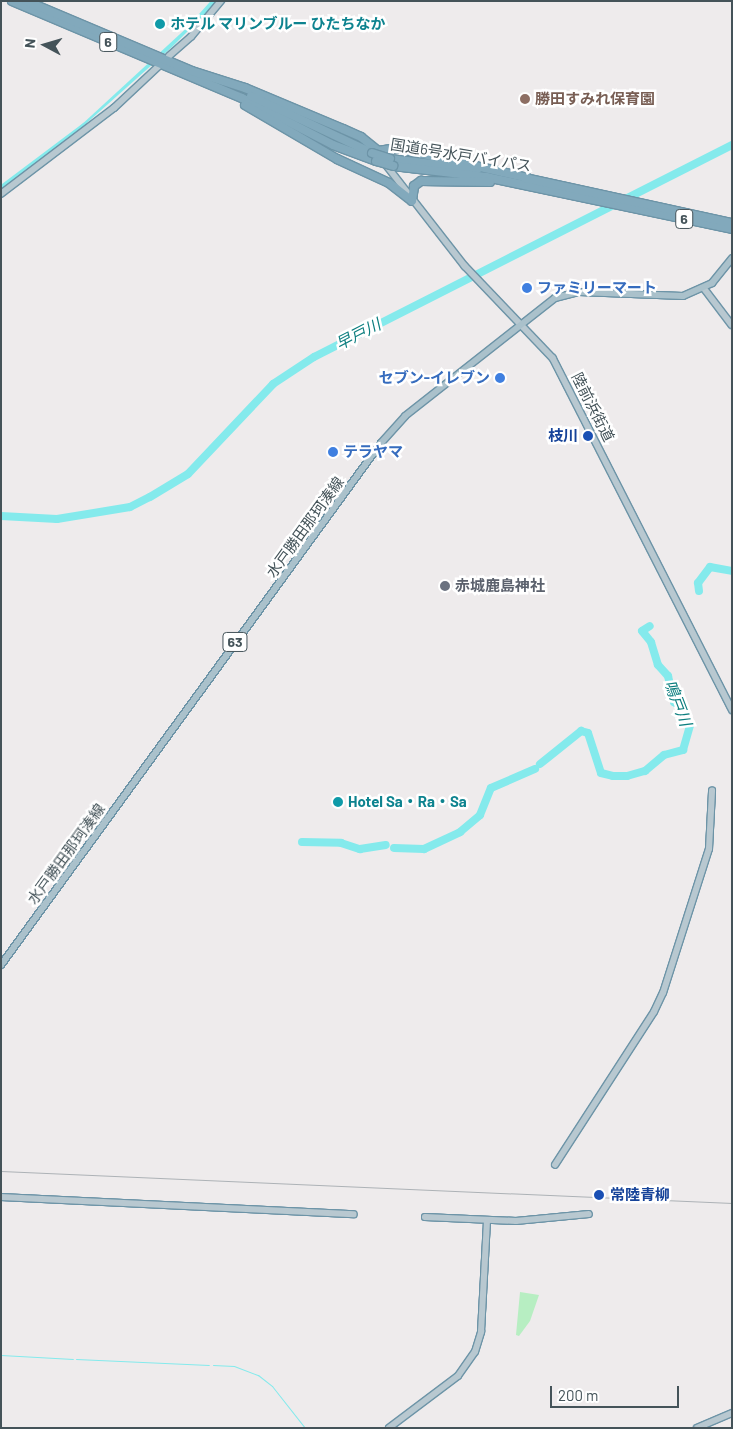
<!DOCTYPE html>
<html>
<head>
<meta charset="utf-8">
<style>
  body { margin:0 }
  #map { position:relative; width:733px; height:1429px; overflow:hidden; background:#eeebec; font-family:Barlow,"Noto Sans JP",sans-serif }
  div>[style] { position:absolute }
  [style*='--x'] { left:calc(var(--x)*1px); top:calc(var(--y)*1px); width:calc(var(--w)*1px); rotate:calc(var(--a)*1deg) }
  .green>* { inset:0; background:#b7eec2 }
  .water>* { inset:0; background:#84eaec }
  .stream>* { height:1px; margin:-0.5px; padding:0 0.5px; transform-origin:0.5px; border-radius:0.5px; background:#84eaec }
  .canal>* { height:4.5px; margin:-2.25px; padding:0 2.25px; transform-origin:2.25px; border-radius:2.25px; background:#84eaec }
  .river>* { height:8px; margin:-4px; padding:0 4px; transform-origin:4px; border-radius:4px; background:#84eaec }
  .roads { filter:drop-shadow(1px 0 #6d94a7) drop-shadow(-1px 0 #6d94a7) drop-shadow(0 1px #6d94a7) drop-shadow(0 -1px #6d94a7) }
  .secondary>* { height:5.5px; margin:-2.75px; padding:0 2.75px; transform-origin:2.75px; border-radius:2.75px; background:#b8c8d0 }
  .primary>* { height:6px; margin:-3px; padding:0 3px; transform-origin:3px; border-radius:3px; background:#aac1cb }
  .highway>* { height:8px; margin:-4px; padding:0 4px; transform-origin:4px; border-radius:4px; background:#82a9bc }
  .rail>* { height:1px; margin:-0.5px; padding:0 0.5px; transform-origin:0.5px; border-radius:0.5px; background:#adb2b6 }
  .bridges { filter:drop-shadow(1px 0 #6d94a7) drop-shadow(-1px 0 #6d94a7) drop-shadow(0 1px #6d94a7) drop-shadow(0 -1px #6d94a7) }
  .highway-bridge>* { height:8px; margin:-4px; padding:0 4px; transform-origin:4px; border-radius:4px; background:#82a9bc }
  .dots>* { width:14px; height:14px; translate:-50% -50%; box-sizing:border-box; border:2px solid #fff; border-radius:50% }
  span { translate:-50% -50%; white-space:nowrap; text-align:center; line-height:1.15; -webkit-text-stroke:5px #fff; paint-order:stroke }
  .shield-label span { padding:1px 4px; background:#fff; border:1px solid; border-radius:4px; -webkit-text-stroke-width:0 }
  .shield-label { font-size:14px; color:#445359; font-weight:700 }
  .culture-label { font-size:15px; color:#0d838f; font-weight:700 }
  .left { translate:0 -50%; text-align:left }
  .education-label { font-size:15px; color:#785e54; font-weight:700 }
  .street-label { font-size:15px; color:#445359 }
  .shop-label { font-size:15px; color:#366cbe; font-weight:700 }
  .right { translate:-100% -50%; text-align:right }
  .transit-label { font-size:15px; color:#164399; font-weight:700 }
  .worship-label { font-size:15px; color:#5b616d; font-weight:700 }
  .water-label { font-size:16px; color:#0c7e7f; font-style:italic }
  .frame { position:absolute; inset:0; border:2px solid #445359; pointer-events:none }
  .north { position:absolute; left:20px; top:20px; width:50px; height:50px; -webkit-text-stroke:4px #fff; paint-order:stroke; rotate:276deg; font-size:14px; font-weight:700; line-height:20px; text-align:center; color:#445359 }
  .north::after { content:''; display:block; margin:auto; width:18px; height:22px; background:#445359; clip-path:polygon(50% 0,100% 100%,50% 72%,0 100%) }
  .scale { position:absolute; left:550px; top:1386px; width:129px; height:22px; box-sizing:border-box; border:2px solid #445359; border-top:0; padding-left:6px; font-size:15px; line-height:18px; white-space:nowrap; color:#445359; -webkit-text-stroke:4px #fff; paint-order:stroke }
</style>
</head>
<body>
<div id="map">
  <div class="green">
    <i style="clip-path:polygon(520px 1292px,539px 1295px,530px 1321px,519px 1336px,516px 1335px)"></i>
  </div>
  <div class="water">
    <i style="clip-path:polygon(192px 23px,194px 25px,172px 47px,80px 129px,79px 127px)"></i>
  </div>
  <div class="stream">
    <i style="--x:1;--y:1355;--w:72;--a:3.2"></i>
    <i style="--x:76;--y:1359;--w:133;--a:2.6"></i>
    <i style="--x:213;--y:1365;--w:21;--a:3"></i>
    <i style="--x:234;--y:1366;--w:26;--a:21"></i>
    <i style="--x:258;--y:1375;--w:18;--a:38"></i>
    <i style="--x:272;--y:1386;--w:53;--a:51.8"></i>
  </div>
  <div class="canal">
    <i style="--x:189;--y:28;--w:36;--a:-48"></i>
    <i style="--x:1;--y:187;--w:104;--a:-36.8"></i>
  </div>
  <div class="river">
    <i style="--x:1;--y:516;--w:56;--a:3.1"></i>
    <i style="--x:57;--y:519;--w:74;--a:-9.3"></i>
    <i style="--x:130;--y:507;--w:22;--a:-27"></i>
    <i style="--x:150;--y:497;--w:44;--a:-31.2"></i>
    <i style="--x:188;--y:474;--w:124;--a:-46.6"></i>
    <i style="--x:273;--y:384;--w:49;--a:-33.4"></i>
    <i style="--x:314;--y:357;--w:469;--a:-26.9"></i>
    <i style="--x:699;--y:591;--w:8;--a:-97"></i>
    <i style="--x:698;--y:583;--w:20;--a:-53"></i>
    <i style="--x:710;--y:567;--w:22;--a:10"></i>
    <i style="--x:540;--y:764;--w:53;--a:-38.8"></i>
    <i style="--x:581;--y:731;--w:7;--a:16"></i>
    <i style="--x:588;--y:733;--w:42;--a:72"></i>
    <i style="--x:601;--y:773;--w:12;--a:14"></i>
    <i style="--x:613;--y:776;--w:14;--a:0"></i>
    <i style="--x:627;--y:776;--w:19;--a:-16"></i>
    <i style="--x:645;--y:771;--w:25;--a:-40"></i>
    <i style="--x:664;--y:755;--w:20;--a:-15"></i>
    <i style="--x:683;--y:750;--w:26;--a:-74"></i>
    <i style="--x:690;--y:725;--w:10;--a:-151"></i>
    <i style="--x:681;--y:720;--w:14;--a:-98"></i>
    <i style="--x:679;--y:706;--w:6;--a:-141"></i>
    <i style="--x:674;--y:702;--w:27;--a:-103"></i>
    <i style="--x:668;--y:676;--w:15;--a:-132"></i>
    <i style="--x:658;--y:665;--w:24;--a:-107"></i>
    <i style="--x:651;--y:642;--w:14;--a:-129"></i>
    <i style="--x:642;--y:631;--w:9;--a:-32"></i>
    <i style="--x:302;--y:842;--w:39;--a:1"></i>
    <i style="--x:341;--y:843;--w:20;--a:18"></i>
    <i style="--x:360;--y:849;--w:26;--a:-9"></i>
    <i style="--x:394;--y:848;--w:30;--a:2"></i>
    <i style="--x:424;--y:849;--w:40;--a:-25"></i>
    <i style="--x:460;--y:832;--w:26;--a:-40"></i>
    <i style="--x:480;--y:815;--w:29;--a:-68"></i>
    <i style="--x:491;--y:788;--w:48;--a:-23.4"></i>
  </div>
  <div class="roads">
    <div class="secondary">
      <i style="--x:169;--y:56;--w:29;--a:-41"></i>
      <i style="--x:191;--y:37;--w:47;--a:-50.2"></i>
      <i style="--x:384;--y:162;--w:132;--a:52.1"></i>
      <i style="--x:465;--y:266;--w:127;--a:46.3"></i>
      <i style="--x:553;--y:358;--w:395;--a:63"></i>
      <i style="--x:1;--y:194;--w:142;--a:-37.3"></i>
      <i style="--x:114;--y:108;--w:60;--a:-43"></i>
      <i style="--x:704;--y:288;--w:46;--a:52.9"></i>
      <i style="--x:555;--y:1165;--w:182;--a:-57.1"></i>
      <i style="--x:654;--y:1012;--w:21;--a:-65"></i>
      <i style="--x:663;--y:993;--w:151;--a:-72.3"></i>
      <i style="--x:709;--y:849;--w:58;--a:-87"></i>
      <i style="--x:1;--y:1197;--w:353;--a:2.8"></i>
      <i style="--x:425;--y:1217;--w:91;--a:2.5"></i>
      <i style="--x:516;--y:1221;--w:73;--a:-5.5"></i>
      <i style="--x:389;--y:1428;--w:86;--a:-37"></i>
      <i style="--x:458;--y:1376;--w:29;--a:-55"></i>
      <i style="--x:475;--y:1352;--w:21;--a:-73"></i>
      <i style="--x:481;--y:1332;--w:111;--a:-86.9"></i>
      <i style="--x:697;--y:1428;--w:38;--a:-23"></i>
    </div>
    <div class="primary">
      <i style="--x:1;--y:965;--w:646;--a:-53.95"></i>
      <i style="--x:381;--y:443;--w:36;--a:-48"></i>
      <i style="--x:405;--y:416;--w:191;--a:-38.2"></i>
      <i style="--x:555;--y:298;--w:25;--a:-14"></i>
      <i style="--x:579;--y:292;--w:104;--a:2.2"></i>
      <i style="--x:683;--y:296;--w:32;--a:-24"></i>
      <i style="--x:712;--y:283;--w:32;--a:-51"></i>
    </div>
    <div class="highway">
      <i style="--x:12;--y:1;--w:250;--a:22.9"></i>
      <i style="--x:242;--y:98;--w:102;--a:27.3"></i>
      <i style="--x:333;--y:145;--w:46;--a:20.4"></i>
      <i style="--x:26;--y:1;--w:180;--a:22.9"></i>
      <i style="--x:192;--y:71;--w:56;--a:17.8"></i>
      <i style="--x:245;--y:88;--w:106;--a:22.7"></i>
      <i style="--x:343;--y:129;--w:20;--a:24"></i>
      <i style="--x:361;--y:137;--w:22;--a:39"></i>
      <i style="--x:378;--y:151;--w:19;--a:-9"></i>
      <i style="--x:397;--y:148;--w:134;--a:12.9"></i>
      <i style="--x:251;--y:96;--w:134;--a:25.2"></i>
      <i style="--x:245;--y:105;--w:107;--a:30.4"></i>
      <i style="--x:337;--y:159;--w:57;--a:24.8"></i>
      <i style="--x:389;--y:183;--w:29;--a:38"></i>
      <i style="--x:390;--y:159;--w:88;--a:6.6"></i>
      <i style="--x:393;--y:166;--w:94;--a:6.7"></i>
      <i style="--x:486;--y:177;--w:251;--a:11.9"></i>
      <i style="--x:525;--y:178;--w:212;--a:12.3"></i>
      <i style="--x:412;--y:201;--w:15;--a:-82"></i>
      <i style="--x:414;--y:186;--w:9;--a:-36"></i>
      <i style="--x:421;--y:181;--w:69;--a:0.8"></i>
    </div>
  </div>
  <div class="rail">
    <i style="--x:1;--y:1171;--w:732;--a:2.51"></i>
  </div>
  <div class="bridges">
    <div class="highway-bridge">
      <i style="--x:372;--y:153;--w:19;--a:18"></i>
      <i style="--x:376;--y:161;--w:18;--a:16"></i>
    </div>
  </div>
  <div class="dots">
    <i style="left:160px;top:24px;background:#0f9aa8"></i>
    <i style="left:525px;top:99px;background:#8d6e63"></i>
    <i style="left:527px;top:288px;background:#3f7fe0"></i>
    <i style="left:500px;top:378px;background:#3f7fe0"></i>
    <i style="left:588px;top:436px;background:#1a4fb4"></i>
    <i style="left:333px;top:452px;background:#3f7fe0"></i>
    <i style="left:445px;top:586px;background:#6b7280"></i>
    <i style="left:338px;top:802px;background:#0f9aa8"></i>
    <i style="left:599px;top:1195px;background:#1a4fb4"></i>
  </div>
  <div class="shield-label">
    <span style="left:108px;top:42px">6</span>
    <span style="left:684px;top:219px">6</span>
    <span style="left:235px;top:642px">63</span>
  </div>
  <div class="culture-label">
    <span class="left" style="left:170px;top:24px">ホテル マリンブルー ひたちなか</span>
    <span class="left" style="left:348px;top:802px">Hotel Sa・Ra・Sa</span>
  </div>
  <div class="education-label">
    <span class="left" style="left:535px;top:99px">勝田すみれ保育園</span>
  </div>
  <div class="street-label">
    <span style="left:461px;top:155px;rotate:9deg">国道6号水戸バイパス</span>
    <span style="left:593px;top:407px;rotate:63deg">陸前浜街道</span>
    <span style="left:305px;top:527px;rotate:-54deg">水戸勝田那珂湊線</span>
    <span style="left:66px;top:854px;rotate:-54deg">水戸勝田那珂湊線</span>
  </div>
  <div class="shop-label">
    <span class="left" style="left:537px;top:288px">ファミリーマート</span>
    <span class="right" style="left:490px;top:378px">セブン-イレブン</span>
    <span class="left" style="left:343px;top:452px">テラヤマ</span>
  </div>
  <div class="transit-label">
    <span class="right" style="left:578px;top:436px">枝川</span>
    <span class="left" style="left:610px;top:1195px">常陸青柳</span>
  </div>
  <div class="worship-label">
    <span class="left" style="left:455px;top:586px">赤城鹿島神社</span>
  </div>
  <div class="water-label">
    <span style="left:358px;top:334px;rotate:-27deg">早戸川</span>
    <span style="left:678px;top:703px;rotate:69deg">鳴戸川</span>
  </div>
  <div class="frame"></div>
  <div class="north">N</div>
  <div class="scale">200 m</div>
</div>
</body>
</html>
